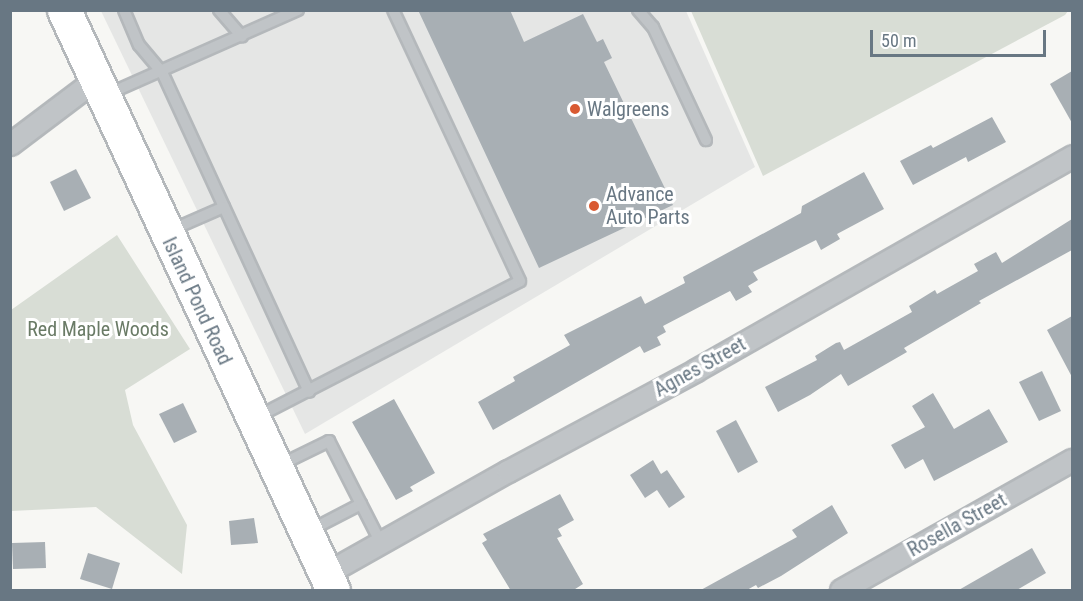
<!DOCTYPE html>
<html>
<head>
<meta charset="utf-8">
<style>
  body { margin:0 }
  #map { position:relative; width:1083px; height:601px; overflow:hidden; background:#f7f7f4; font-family:"Roboto Condensed",sans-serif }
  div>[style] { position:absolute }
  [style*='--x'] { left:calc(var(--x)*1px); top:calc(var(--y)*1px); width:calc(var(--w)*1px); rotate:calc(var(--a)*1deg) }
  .built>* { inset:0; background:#e5e6e5 }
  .green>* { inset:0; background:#d8ddd5 }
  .building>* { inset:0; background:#a8afb4 }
  .roads { filter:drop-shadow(2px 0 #b4b8bb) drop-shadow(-2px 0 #b4b8bb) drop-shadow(0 2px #b4b8bb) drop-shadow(0 -2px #b4b8bb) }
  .lane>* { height:10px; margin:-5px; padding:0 5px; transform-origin:5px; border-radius:5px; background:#c0c4c7 }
  .street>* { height:21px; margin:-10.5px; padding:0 10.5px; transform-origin:10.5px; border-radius:10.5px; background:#c0c4c7 }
  .primary>* { height:33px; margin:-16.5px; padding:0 16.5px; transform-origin:16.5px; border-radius:16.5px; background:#fff }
  .dots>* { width:16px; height:16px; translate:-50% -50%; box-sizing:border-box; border:3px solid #fff; border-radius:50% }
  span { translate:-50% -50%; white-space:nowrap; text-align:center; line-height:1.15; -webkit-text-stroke:6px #fff; paint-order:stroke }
  .poi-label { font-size:20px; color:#687783 }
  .left { translate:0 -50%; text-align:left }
  .street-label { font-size:20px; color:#687783 }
  .park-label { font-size:20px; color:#6a7b66 }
  .frame { position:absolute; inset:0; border:12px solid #687783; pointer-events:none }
  .scale { position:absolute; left:870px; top:30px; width:176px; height:27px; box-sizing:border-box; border:3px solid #687783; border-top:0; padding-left:8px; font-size:18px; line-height:21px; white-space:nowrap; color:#687783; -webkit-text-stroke:4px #fff; paint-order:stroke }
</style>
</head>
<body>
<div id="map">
  <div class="built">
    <i style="clip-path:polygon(101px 11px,686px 11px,755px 167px,305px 434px)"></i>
  </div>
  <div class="green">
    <i style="clip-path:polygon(691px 11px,1068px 11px,1065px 15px,763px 176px)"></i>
    <i style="clip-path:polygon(117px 235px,190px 349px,125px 390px,133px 425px,187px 525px,182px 574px,96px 507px,11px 511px,11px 310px)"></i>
  </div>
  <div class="building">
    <i style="clip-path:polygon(418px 10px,510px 10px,524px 42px,583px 14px,597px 42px,603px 39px,612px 58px,604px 62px,673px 205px,539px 268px)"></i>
    <i style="clip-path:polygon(1072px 71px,1072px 123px,1050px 84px)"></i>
    <i style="clip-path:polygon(992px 117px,1006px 142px,968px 162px,966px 157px,913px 185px,900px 161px,931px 145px,933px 148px)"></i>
    <i style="clip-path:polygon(76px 169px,91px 198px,64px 211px,50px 182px)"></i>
    <i style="clip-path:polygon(864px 172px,884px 209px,837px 234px,840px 239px,821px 250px,816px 240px,753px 272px,758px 280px,748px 286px,752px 292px,736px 301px,730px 291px,663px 326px,666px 332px,657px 337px,661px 345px,644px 353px,640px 346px,493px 430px,478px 402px,515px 381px,513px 377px,570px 345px,564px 335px,641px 296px,645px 304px,685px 283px,683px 277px,801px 213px,802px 206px)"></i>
    <i style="clip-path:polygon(1072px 219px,1072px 250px,979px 301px,981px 303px,904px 348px,907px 352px,848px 386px,841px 374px,810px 395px,778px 412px,765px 387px,817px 360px,815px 356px,836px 343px,840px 342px,844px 350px,912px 312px,909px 306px,935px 290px,937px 294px,978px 271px,974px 264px,996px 252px,1002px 263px)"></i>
    <i style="clip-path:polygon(1072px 316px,1072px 377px,1047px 330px)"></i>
    <i style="clip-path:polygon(1042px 371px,1061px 411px,1039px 421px,1019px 382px)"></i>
    <i style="clip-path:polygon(933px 393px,954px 429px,989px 409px,1008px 442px,934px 481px,923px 459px,905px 469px,891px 445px,925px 427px,912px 406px)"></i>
    <i style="clip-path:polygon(394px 399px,435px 473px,410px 487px,413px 491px,396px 500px,352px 422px)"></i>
    <i style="clip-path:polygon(183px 403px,197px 432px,174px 443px,159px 414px)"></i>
    <i style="clip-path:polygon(736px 420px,758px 462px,738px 473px,716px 431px)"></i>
    <i style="clip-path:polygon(653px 460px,661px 474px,667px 470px,685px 497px,669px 508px,657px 490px,645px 498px,630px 475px)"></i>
    <i style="clip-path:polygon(560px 494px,574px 520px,558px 529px,562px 536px,557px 538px,583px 584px,572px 591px,511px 591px,482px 543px,487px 540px,483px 534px)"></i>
    <i style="clip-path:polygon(832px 505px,848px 533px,781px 576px,758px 588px,756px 585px,745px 591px,699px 591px,797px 537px,792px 530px)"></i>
    <i style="clip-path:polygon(254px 518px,258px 543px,231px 545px,229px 521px)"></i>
    <i style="clip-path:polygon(45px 542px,46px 568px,13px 569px,12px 543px)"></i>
    <i style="clip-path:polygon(1032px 548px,1046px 573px,1015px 591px,957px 591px)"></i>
    <i style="clip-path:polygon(88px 553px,120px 563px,112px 589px,80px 579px)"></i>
  </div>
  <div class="roads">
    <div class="lane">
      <i style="--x:124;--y:10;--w:38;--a:67"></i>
      <i style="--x:139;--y:45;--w:35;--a:50"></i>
      <i style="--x:162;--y:72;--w:352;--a:65.3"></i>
      <i style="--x:219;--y:10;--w:35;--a:49"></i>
      <i style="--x:638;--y:10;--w:23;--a:49"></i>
      <i style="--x:653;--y:27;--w:125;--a:64.9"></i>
      <i style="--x:106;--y:95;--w:210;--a:-23.9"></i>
      <i style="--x:169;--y:231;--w:60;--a:-23.6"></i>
      <i style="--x:255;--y:418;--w:298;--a:-27.3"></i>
      <i style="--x:520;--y:281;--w:299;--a:-115.1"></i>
      <i style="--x:278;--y:466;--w:57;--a:-26.1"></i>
      <i style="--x:329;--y:441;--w:71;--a:63.1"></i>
      <i style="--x:361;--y:504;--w:59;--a:152.6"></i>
      <i style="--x:361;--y:504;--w:44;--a:62.9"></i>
    </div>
    <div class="street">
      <i style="--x:10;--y:144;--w:108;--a:-37.1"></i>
      <i style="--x:325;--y:574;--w:210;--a:-29.4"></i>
      <i style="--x:508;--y:471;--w:213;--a:-28.2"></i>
      <i style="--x:696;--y:370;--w:433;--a:-29.6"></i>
      <i style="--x:841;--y:590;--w:265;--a:-29.4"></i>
    </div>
    <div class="primary">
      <i style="--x:64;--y:10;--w:639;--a:65.12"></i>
    </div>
  </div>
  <div class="dots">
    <i style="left:575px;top:109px;background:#d95a32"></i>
    <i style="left:594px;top:206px;background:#d95a32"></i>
  </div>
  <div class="poi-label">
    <span class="left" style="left:587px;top:109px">Walgreens</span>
    <span class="left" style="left:606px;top:206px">Advance<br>Auto Parts</span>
  </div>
  <div class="street-label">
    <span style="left:197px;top:301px;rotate:65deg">Island Pond Road</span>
    <span style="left:700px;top:367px;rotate:-29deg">Agnes Street</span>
    <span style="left:957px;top:525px;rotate:-29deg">Rosella Street</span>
  </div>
  <div class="park-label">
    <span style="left:98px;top:329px">Red Maple Woods</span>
  </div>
  <div class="frame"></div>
  <div class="scale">50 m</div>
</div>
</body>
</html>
